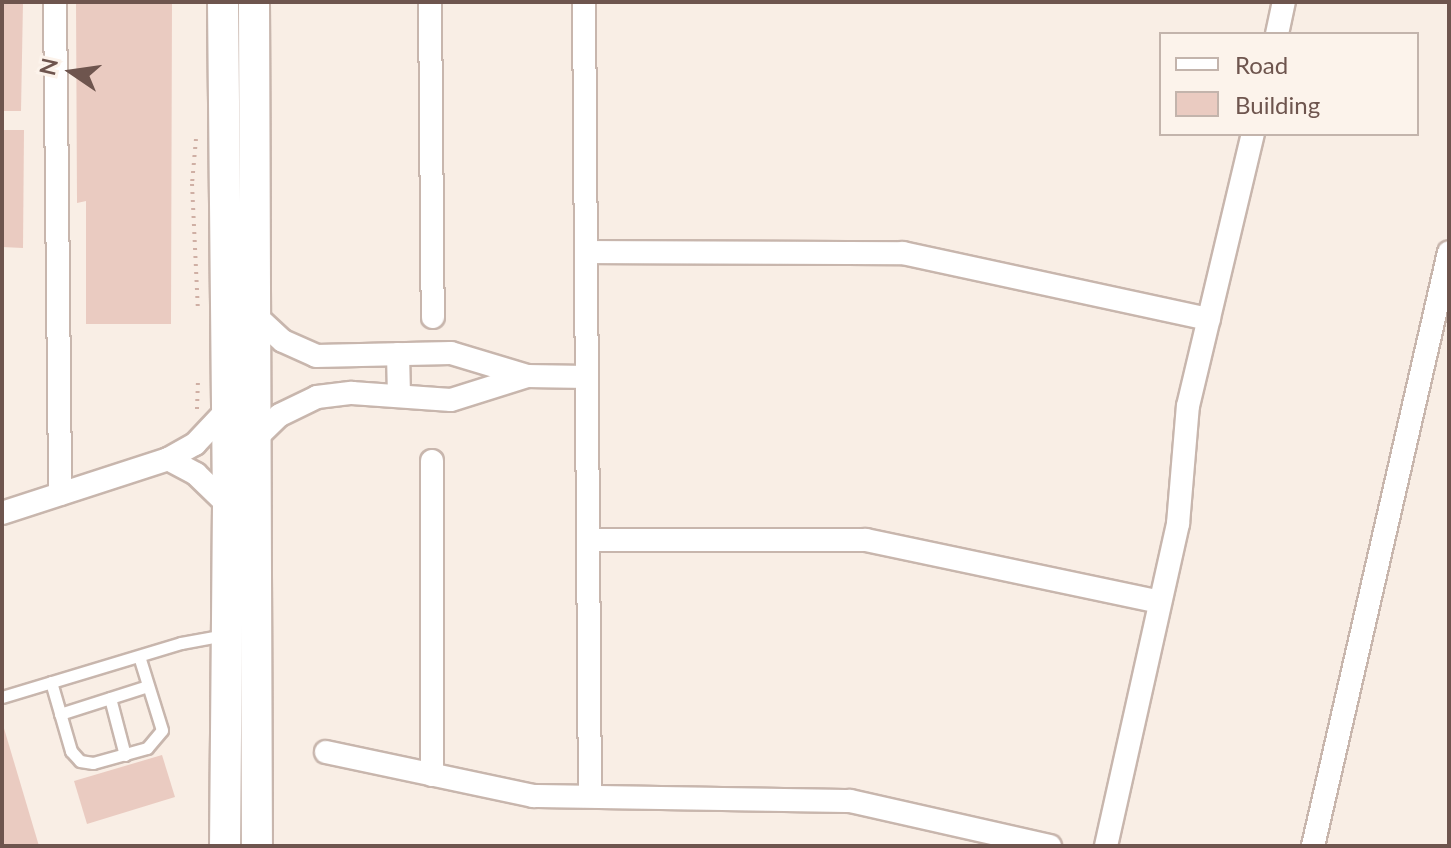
<!DOCTYPE html>
<html>
<head>
<meta charset="utf-8">
<style>
  body { margin:0 }
  #map { position:relative; width:1451px; height:848px; overflow:hidden; background:#f9eee5; font-family:Lato,sans-serif }
  div>[style] { position:absolute }
  [style*='--x'] { left:calc(var(--x)*1px); top:calc(var(--y)*1px); width:calc(var(--w)*1px); rotate:calc(var(--a)*1deg) }
  .building>* { inset:0; background:#eacbc1 }
  .path>* { height:4px; margin-top:-2px; transform-origin:0; background:repeating-linear-gradient(90deg,#cfafa4 0 2px,transparent 0 8px) }
  .roads { filter:drop-shadow(2px 0 #c8b6ad) drop-shadow(-2px 0 #c8b6ad) drop-shadow(0 2px #c8b6ad) drop-shadow(0 -2px #c8b6ad) }
  .lane>* { height:11px; margin:-5.5px; padding:0 5.5px; transform-origin:5.5px; border-radius:5.5px; background:#fff }
  .street>* { height:22px; margin:-11px; padding:0 11px; transform-origin:11px; border-radius:11px; background:#fff }
  .secondary>* { height:30px; margin:-15px; padding:0 15px; transform-origin:15px; border-radius:15px; background:#fff }
  span { translate:-50% -50%; white-space:nowrap; text-align:center; line-height:1.15; -webkit-text-stroke:6px #fcf3eb; paint-order:stroke }
  .frame { position:absolute; inset:0; border:4px solid #6e554e; pointer-events:none }
  .legend { position:absolute; left:1159px; top:32px; width:260px; height:104px; box-sizing:border-box; background:#fcf3eb; border:2px solid #c3b4ac; margin:0; padding:10px 14px; list-style:none; font-size:24px; color:#6e554e }
  .legend li { display:flex; align-items:center; gap:16px; height:40px }
  .legend b { width:40px; border:2px solid #c3b4ac }
  .north { position:absolute; left:32px; top:32px; width:80px; height:80px; -webkit-text-stroke:6px #fcf3eb; paint-order:stroke; rotate:283deg; font-size:22px; font-weight:700; line-height:32px; text-align:center; color:#6e554e }
  .north::after { content:''; display:block; margin:auto; width:28px; height:36px; background:#6e554e; clip-path:polygon(50% 0,100% 100%,50% 72%,0 100%) }
</style>
</head>
<body>
<div id="map">
  <div class="building">
    <i style="clip-path:polygon(2px 2px,23px 2px,21px 111px,2px 111px)"></i>
    <i style="clip-path:polygon(76px 2px,172px 2px,171px 324px,86px 324px,86px 201px,77px 203px)"></i>
    <i style="clip-path:polygon(2px 130px,24px 130px,23px 248px,2px 247px)"></i>
    <i style="clip-path:polygon(3px 725px,39px 846px,2px 846px)"></i>
    <i style="clip-path:polygon(162px 755px,175px 797px,87px 824px,74px 781px)"></i>
  </div>
  <div class="path">
    <i style="--x:196;--y:139;--w:45;--a:95.1"></i>
    <i style="--x:192;--y:184;--w:126;--a:87.3"></i>
    <i style="--x:197;--y:409;--w:27;--a:-88"></i>
  </div>
  <div class="roads">
    <div class="lane">
      <i style="--x:51;--y:682;--w:72;--a:73.8"></i>
      <i style="--x:71;--y:751;--w:13;--a:48"></i>
      <i style="--x:80;--y:761;--w:13;--a:9"></i>
      <i style="--x:93;--y:763;--w:56;--a:-15.5"></i>
      <i style="--x:147;--y:748;--w:23;--a:-50"></i>
      <i style="--x:162;--y:730;--w:77;--a:-107.3"></i>
      <i style="--x:2;--y:697;--w:187;--a:-16.8"></i>
      <i style="--x:181;--y:643;--w:45;--a:-10.3"></i>
      <i style="--x:110;--y:698;--w:59;--a:75.3"></i>
      <i style="--x:60;--y:714;--w:92;--a:-17.7"></i>
    </div>
    <div class="street">
      <i style="--x:55;--y:2;--w:492;--a:89.4"></i>
      <i style="--x:430;--y:2;--w:315;--a:89.5"></i>
      <i style="--x:584;--y:2;--w:794;--a:89.57"></i>
      <i style="--x:1277;--y:34;--w:33;--a:-78"></i>
      <i style="--x:586;--y:252;--w:317;--a:0.2"></i>
      <i style="--x:903;--y:253;--w:313;--a:12.2"></i>
      <i style="--x:257;--y:317;--w:35;--a:43"></i>
      <i style="--x:283;--y:341;--w:36;--a:24"></i>
      <i style="--x:316;--y:356;--w:135;--a:-1.3"></i>
      <i style="--x:451;--y:353;--w:79;--a:16.8"></i>
      <i style="--x:527;--y:376;--w:60;--a:1"></i>
      <i style="--x:398;--y:354;--w:42;--a:88.6"></i>
      <i style="--x:258;--y:436;--w:30;--a:-44"></i>
      <i style="--x:280;--y:415;--w:41;--a:-25.9"></i>
      <i style="--x:317;--y:397;--w:35;--a:-7"></i>
      <i style="--x:352;--y:393;--w:99;--a:4"></i>
      <i style="--x:451;--y:400;--w:80;--a:-17.5"></i>
      <i style="--x:168;--y:459;--w:32;--a:28"></i>
      <i style="--x:196;--y:474;--w:45;--a:44.1"></i>
      <i style="--x:2;--y:513;--w:175;--a:-18"></i>
      <i style="--x:168;--y:459;--w:31;--a:-29"></i>
      <i style="--x:195;--y:444;--w:45;--a:-46.8"></i>
      <i style="--x:588;--y:540;--w:278;--a:0"></i>
      <i style="--x:866;--y:540;--w:300;--a:11.9"></i>
      <i style="--x:326;--y:752;--w:212;--a:12"></i>
      <i style="--x:533;--y:796;--w:317;--a:0.9"></i>
      <i style="--x:850;--y:801;--w:205;--a:12.7"></i>
      <i style="--x:432;--y:775;--w:314;--a:-90"></i>
      <i style="--x:1106;--y:846;--w:330;--a:-77.4"></i>
      <i style="--x:1178;--y:524;--w:118;--a:-85.2"></i>
      <i style="--x:1188;--y:406;--w:280;--a:-76.6"></i>
      <i style="--x:1313;--y:846;--w:609;--a:-77.1"></i>
    </div>
    <div class="secondary">
      <i style="--x:223;--y:2;--w:503;--a:89.43"></i>
      <i style="--x:228;--y:505;--w:341;--a:90.5"></i>
      <i style="--x:254;--y:2;--w:844;--a:89.8"></i>
    </div>
  </div>
  <div class="frame"></div>
  <ul class="legend">
  <li><b style="height:10px;background:#fff"></b>Road</li>
  <li><b style="height:22px;background:#eacbc1"></b>Building</li>
  </ul>
  <div class="north">N</div>
</div>
</body>
</html>
